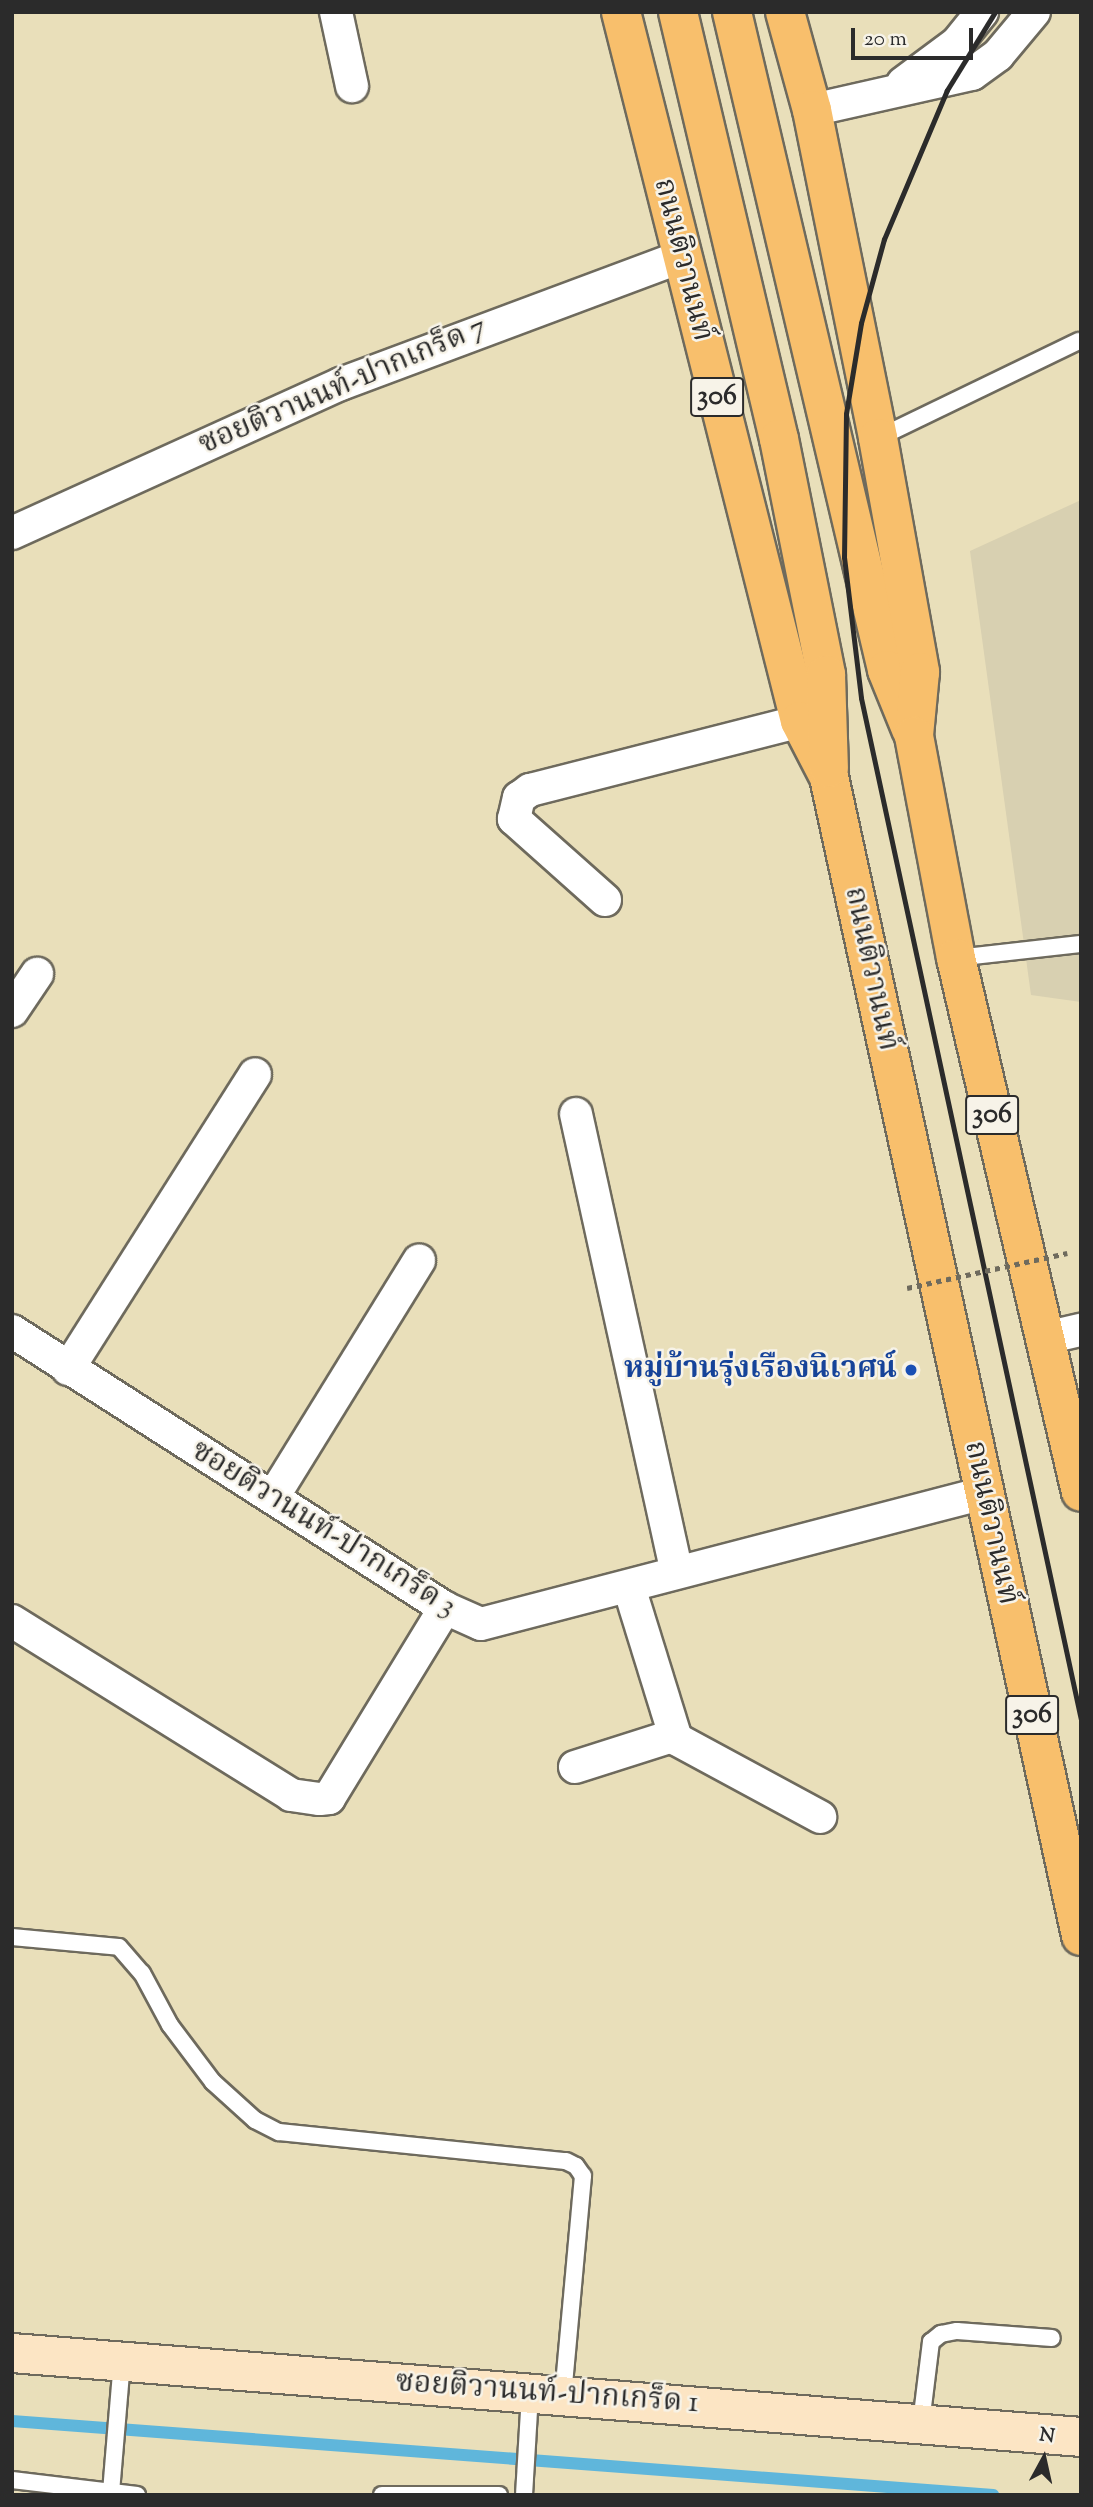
<!DOCTYPE html>
<html>
<head>
<meta charset="utf-8">
<style>
  body { margin:0 }
  #map { position:relative; width:1093px; height:2507px; overflow:hidden; background:#e9dfba; font-family:"Sorts Mill Goudy","Noto Serif Thai",serif }
  div>[style] { position:absolute }
  [style*='--x'] { left:calc(var(--x)*1px); top:calc(var(--y)*1px); width:calc(var(--w)*1px); rotate:calc(var(--a)*1deg) }
  .built>* { inset:0; background:#d8d0b1 }
  .stream>* { height:12px; margin:-6px; padding:0 6px; transform-origin:6px; border-radius:6px; background:#5fb6db }
  .roads { filter:drop-shadow(2px 0 #6e6a5d) drop-shadow(-2px 0 #6e6a5d) drop-shadow(0 2px #6e6a5d) drop-shadow(0 -2px #6e6a5d) }
  .lane>* { height:16px; margin:-8px; padding:0 8px; transform-origin:8px; border-radius:8px; background:#fff }
  .street>* { height:32px; margin:-16px; padding:0 16px; transform-origin:16px; border-radius:16px; background:#fff }
  .secondary>* { height:38px; margin:-19px; padding:0 19px; transform-origin:19px; border-radius:19px; background:#fce5c4 }
  .primary>* { height:38px; margin:-19px; padding:0 19px; transform-origin:19px; border-radius:19px; background:#f8bf6c }
  .rail>* { height:5px; margin:-2.5px; padding:0 2.5px; transform-origin:2.5px; border-radius:2.5px; background:#2b2b2b }
  .path-bridge>* { height:4.5px; margin-top:-2.25px; transform-origin:0; background:repeating-linear-gradient(90deg,#6e6a5d 0 5px,transparent 0 10px) }
  .dots>* { width:19px; height:19px; translate:-50% -50%; box-sizing:border-box; border:4px solid #f7f3e8; border-radius:50% }
  span { translate:-50% -50%; white-space:nowrap; text-align:center; line-height:1.15; -webkit-text-stroke:5px #f7f3e8; paint-order:stroke }
  .shield-label span { padding:2px 5px; background:#f7f3e8; border:2px solid; border-radius:5px; -webkit-text-stroke-width:0 }
  .shield-label { font-size:28px; color:#2b2b2b; font-weight:700 }
  .street-label { font-size:30px; color:#2b2b2b }
  .transit-label { font-size:30px; color:#164399; font-weight:700 }
  .right { translate:-100% -50%; text-align:right }
  .frame { position:absolute; inset:0; border:14px solid #2b2b2b; pointer-events:none }
  .north { position:absolute; left:1009px; top:2423px; width:70px; height:70px; -webkit-text-stroke:5px #f7f3e8; paint-order:stroke; rotate:8deg; font-size:19px; font-weight:700; line-height:28px; text-align:center; color:#2b2b2b }
  .north::after { content:''; display:block; margin:auto; width:24px; height:32px; background:#2b2b2b; clip-path:polygon(50% 0,100% 100%,50% 72%,0 100%) }
  .scale { position:absolute; left:851px; top:28px; width:122px; height:32px; box-sizing:border-box; border:4px solid #2b2b2b; border-top:0; padding-left:9px; font-size:21px; line-height:24px; white-space:nowrap; color:#2b2b2b; -webkit-text-stroke:5px #f7f3e8; paint-order:stroke }
</style>
</head>
<body>
<div id="map">
  <div class="built">
    <i style="clip-path:polygon(1081px 500px,1081px 1002px,1031px 995px,970px 551px)"></i>
  </div>
  <div class="stream">
    <i style="--x:12;--y:2421;--w:984;--a:4.31"></i>
  </div>
  <div class="roads">
    <div class="lane">
      <i style="--x:878;--y:438;--w:223;--a:-25.8"></i>
      <i style="--x:956;--y:958;--w:126;--a:-6.4"></i>
      <i style="--x:12;--y:1937;--w:107;--a:5.3"></i>
      <i style="--x:119;--y:1947;--w:35;--a:49"></i>
      <i style="--x:142;--y:1973;--w:59;--a:61.7"></i>
      <i style="--x:170;--y:2025;--w:71;--a:53"></i>
      <i style="--x:213;--y:2082;--w:57;--a:42.1"></i>
      <i style="--x:255;--y:2120;--w:27;--a:27"></i>
      <i style="--x:279;--y:2132;--w:288;--a:5.8"></i>
      <i style="--x:566;--y:2161;--w:11;--a:27"></i>
      <i style="--x:576;--y:2166;--w:12;--a:55"></i>
      <i style="--x:583;--y:2176;--w:219;--a:95.2"></i>
      <i style="--x:921;--y:2423;--w:82;--a:-83"></i>
      <i style="--x:931;--y:2342;--w:13;--a:-39"></i>
      <i style="--x:941;--y:2334;--w:16;--a:-11"></i>
      <i style="--x:957;--y:2331;--w:95;--a:4.2"></i>
      <i style="--x:12;--y:2480;--w:126;--a:6.8"></i>
      <i style="--x:111;--y:2492;--w:132;--a:-85.2"></i>
      <i style="--x:382;--y:2495;--w:117;--a:0"></i>
      <i style="--x:524;--y:2495;--w:102;--a:-86.6"></i>
    </div>
    <div class="street">
      <i style="--x:336;--y:12;--w:76;--a:77.8"></i>
      <i style="--x:903;--y:83;--w:67;--a:-36.5"></i>
      <i style="--x:957;--y:43;--w:40;--a:-51"></i>
      <i style="--x:812;--y:110;--w:164;--a:-12.7"></i>
      <i style="--x:972;--y:74;--w:32;--a:-36"></i>
      <i style="--x:998;--y:55;--w:56;--a:-50.1"></i>
      <i style="--x:12;--y:533;--w:361;--a:-24.4"></i>
      <i style="--x:341;--y:384;--w:362;--a:-20.5"></i>
      <i style="--x:605;--y:900;--w:122;--a:-138.3"></i>
      <i style="--x:514;--y:819;--w:22;--a:-77"></i>
      <i style="--x:519;--y:798;--w:14;--a:-36"></i>
      <i style="--x:530;--y:790;--w:279;--a:-14.3"></i>
      <i style="--x:12;--y:1011;--w:45;--a:-56"></i>
      <i style="--x:576;--y:1114;--w:469;--a:77.6"></i>
      <i style="--x:12;--y:1331;--w:514;--a:32.61"></i>
      <i style="--x:445;--y:1608;--w:39;--a:24"></i>
      <i style="--x:481;--y:1624;--w:520;--a:-14.6"></i>
      <i style="--x:1045;--y:1338;--w:37;--a:-13"></i>
      <i style="--x:68;--y:1369;--w:349;--a:-57.6"></i>
      <i style="--x:273;--y:1497;--w:278;--a:-58.3"></i>
      <i style="--x:629;--y:1587;--w:159;--a:72.8"></i>
      <i style="--x:676;--y:1739;--w:164;--a:28.4"></i>
      <i style="--x:12;--y:1621;--w:329;--a:31.9"></i>
      <i style="--x:291;--y:1795;--w:29;--a:8"></i>
      <i style="--x:320;--y:1799;--w:9;--a:-6"></i>
      <i style="--x:329;--y:1798;--w:223;--a:-58.6"></i>
      <i style="--x:575;--y:1767;--w:103;--a:-17.6"></i>
    </div>
    <div class="secondary">
      <i style="--x:12;--y:2353;--w:1072;--a:4.49"></i>
    </div>
    <div class="primary">
      <i style="--x:621;--y:12;--w:731;--a:75.83"></i>
      <i style="--x:800;--y:721;--w:63;--a:62.6"></i>
      <i style="--x:829;--y:777;--w:1186;--a:77.73"></i>
      <i style="--x:678;--y:12;--w:439;--a:76.7"></i>
      <i style="--x:779;--y:439;--w:241;--a:78.7"></i>
      <i style="--x:826;--y:675;--w:93;--a:88.2"></i>
      <i style="--x:732;--y:12;--w:676;--a:76.74"></i>
      <i style="--x:887;--y:670;--w:64;--a:67.9"></i>
      <i style="--x:785;--y:12;--w:102;--a:74.6"></i>
      <i style="--x:812;--y:110;--w:335;--a:78.6"></i>
      <i style="--x:878;--y:438;--w:238;--a:79.8"></i>
      <i style="--x:920;--y:672;--w:64;--a:95.4"></i>
      <i style="--x:914;--y:736;--w:226;--a:79.3"></i>
      <i style="--x:956;--y:958;--w:548;--a:76.83"></i>
    </div>
  </div>
  <div class="rail">
    <i style="--x:995;--y:12;--w:92;--a:121.6"></i>
    <i style="--x:947;--y:90;--w:162;--a:112.9"></i>
    <i style="--x:884;--y:239;--w:87;--a:105.3"></i>
    <i style="--x:861;--y:323;--w:92;--a:99.4"></i>
    <i style="--x:846;--y:414;--w:143;--a:90.8"></i>
    <i style="--x:844;--y:557;--w:142;--a:83.1"></i>
    <i style="--x:861;--y:698;--w:1045;--a:77.85"></i>
  </div>
  <div class="path-bridge">
    <i style="--x:907;--y:1288;--w:164;--a:-12.3"></i>
  </div>
  <div class="dots">
    <i style="left:911px;top:1370px;background:#1a4fb4"></i>
  </div>
  <div class="shield-label">
    <span style="left:717px;top:397px">306</span>
    <span style="left:992px;top:1115px">306</span>
    <span style="left:1032px;top:1715px">306</span>
  </div>
  <div class="street-label">
    <span style="left:682px;top:260px;rotate:76deg">ถนนติวานนท์</span>
    <span style="left:343px;top:387px;rotate:-23deg">ซอยติวานนท์-ปากเกร็ด 7</span>
    <span style="left:870px;top:969px;rotate:78deg">ถนนติวานนท์</span>
    <span style="left:990px;top:1523px;rotate:78deg">ถนนติวานนท์</span>
    <span style="left:323px;top:1530px;rotate:32deg">ซอยติวานนท์-ปากเกร็ด 3</span>
    <span style="left:547px;top:2394px;rotate:4deg">ซอยติวานนท์-ปากเกร็ด 1</span>
  </div>
  <div class="transit-label">
    <span class="right" style="left:897px;top:1370px">หมู่บ้านรุ่งเรืองนิเวศน์</span>
  </div>
  <div class="frame"></div>
  <div class="north">N</div>
  <div class="scale">20 m</div>
</div>
</body>
</html>
